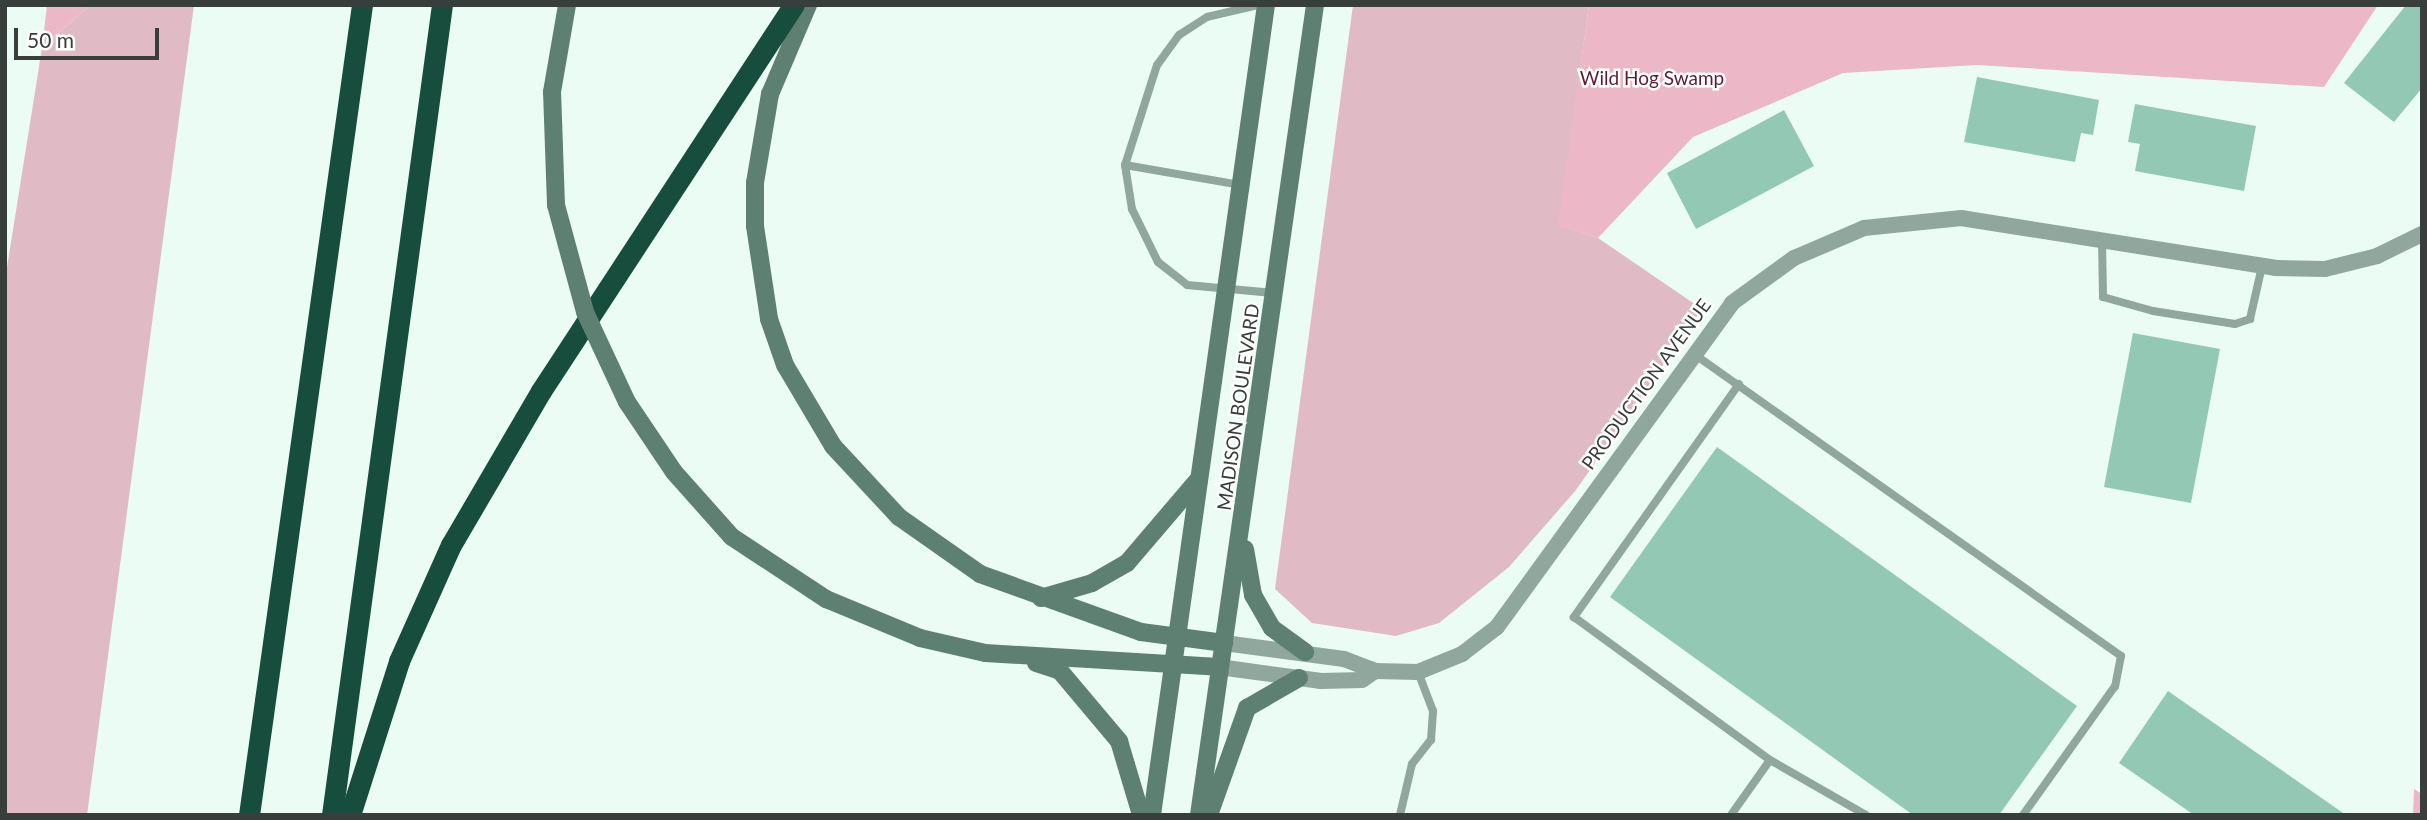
<!DOCTYPE html>
<html>
<head>
<meta charset="utf-8">
<style>
  body { margin:0 }
  #map { position:relative; width:2427px; height:820px; overflow:hidden; background:#ebfcf5; font-family:Lato,sans-serif }
  div>[style] { position:absolute }
  [style*='--x'] { left:calc(var(--x)*1px); top:calc(var(--y)*1px); width:calc(var(--w)*1px); rotate:calc(var(--a)*1deg) }
  .green>* { inset:0; background:#e0bac5 }
  .forest>* { inset:0; background:#ecb7c6 }
  .building>* { inset:0; background:#93c9b4 }
  .service>* { height:8px; margin:-4px; padding:0 4px; transform-origin:4px; border-radius:4px; background:#90a79d }
  .minor>* { height:16px; margin:-8px; padding:0 8px; transform-origin:8px; border-radius:8px; background:#90a79d }
  .secondary>* { height:18px; margin:-9px; padding:0 9px; transform-origin:9px; border-radius:9px; background:#5e8073 }
  .motorway>* { height:21px; margin:-10.5px; padding:0 10.5px; transform-origin:10.5px; border-radius:10.5px; background:#164d3c }
  .secondary-bridge>* { height:18px; margin:-9px; padding:0 9px; transform-origin:9px; border-radius:9px; background:#5e8073 }
  span { translate:-50% -50%; white-space:nowrap; text-align:center; line-height:1.15; -webkit-text-stroke:5px #fff; paint-order:stroke }
  .park-label { font-size:19px; color:#5a1c34 }
  .street-label { font-size:19px; color:#373e3b }
  .frame { position:absolute; inset:0; border:7px solid #373e3b; pointer-events:none }
  .scale { position:absolute; left:14px; top:28px; width:145px; height:32px; box-sizing:border-box; border:4px solid #373e3b; border-top:0; padding-left:9px; font-size:21px; line-height:24px; white-space:nowrap; color:#373e3b; -webkit-text-stroke:5px #fff; paint-order:stroke }
</style>
</head>
<body>
<div id="map">
  <div class="green">
    <i style="clip-path:polygon(90px 5px,194px 5px,87px 815px,5px 815px,5px 280px,42px 48px)"></i>
    <i style="clip-path:polygon(1353px 5px,1589px 5px,1559px 225px,1598px 238px,1702px 309px,1576px 490px,1509px 567px,1439px 623px,1396px 636px,1312px 623px,1275px 589px)"></i>
  </div>
  <div class="forest">
    <i style="clip-path:polygon(47px 5px,90px 5px,42px 48px)"></i>
    <i style="clip-path:polygon(1589px 5px,2378px 5px,2324px 87px,1977px 65px,1843px 73px,1693px 137px,1598px 238px,1558px 225px)"></i>
    <i style="clip-path:polygon(2414px 789px,2422px 794px,2422px 815px,2413px 815px)"></i>
  </div>
  <div class="building">
    <i style="clip-path:polygon(2406px 5px,2422px 5px,2422px 88px,2394px 122px,2344px 83px)"></i>
    <i style="clip-path:polygon(1977px 77px,2099px 100px,2093px 135px,2081px 133px,2075px 162px,1964px 142px)"></i>
    <i style="clip-path:polygon(2135px 104px,2256px 126px,2244px 191px,2135px 171px,2140px 144px,2128px 142px)"></i>
    <i style="clip-path:polygon(1784px 110px,1814px 166px,1696px 229px,1667px 173px)"></i>
    <i style="clip-path:polygon(2133px 333px,2220px 349px,2191px 503px,2104px 487px)"></i>
    <i style="clip-path:polygon(1717px 447px,2077px 706px,1999px 815px,1913px 815px,1610px 597px)"></i>
    <i style="clip-path:polygon(2168px 691px,2346px 815px,2194px 815px,2119px 763px)"></i>
  </div>
  <div class="service">
    <i style="--x:1258;--y:5;--w:52;--a:166.8"></i>
    <i style="--x:1207;--y:17;--w:33;--a:147"></i>
    <i style="--x:1179;--y:35;--w:37;--a:126"></i>
    <i style="--x:1157;--y:65;--w:105;--a:107.7"></i>
    <i style="--x:1125;--y:165;--w:45;--a:81"></i>
    <i style="--x:1132;--y:209;--w:59;--a:63.9"></i>
    <i style="--x:1158;--y:262;--w:37;--a:38"></i>
    <i style="--x:1187;--y:285;--w:86;--a:5.3"></i>
    <i style="--x:1125;--y:165;--w:118;--a:9.8"></i>
    <i style="--x:2102;--y:240;--w:57;--a:89"></i>
    <i style="--x:2103;--y:297;--w:52;--a:15.6"></i>
    <i style="--x:2153;--y:311;--w:83;--a:9"></i>
    <i style="--x:2235;--y:324;--w:16;--a:-18"></i>
    <i style="--x:2250;--y:319;--w:54;--a:-77.2"></i>
    <i style="--x:1694;--y:354;--w:523;--a:35.27"></i>
    <i style="--x:2121;--y:656;--w:31;--a:101"></i>
    <i style="--x:2115;--y:686;--w:158;--a:125.5"></i>
    <i style="--x:1739;--y:384;--w:286;--a:125.3"></i>
    <i style="--x:1574;--y:617;--w:243;--a:36.1"></i>
    <i style="--x:1770;--y:760;--w:111;--a:29.8"></i>
    <i style="--x:1400;--y:815;--w:52;--a:-76.8"></i>
    <i style="--x:1412;--y:764;--w:31;--a:-52"></i>
    <i style="--x:1431;--y:740;--w:29;--a:-86"></i>
    <i style="--x:1433;--y:711;--w:42;--a:-111"></i>
    <i style="--x:1731;--y:815;--w:67;--a:-54.7"></i>
  </div>
  <div class="minor">
    <i style="--x:1224;--y:643;--w:121;--a:7.6"></i>
    <i style="--x:1344;--y:659;--w:33;--a:21"></i>
    <i style="--x:1375;--y:671;--w:43;--a:1.3"></i>
    <i style="--x:1418;--y:672;--w:48;--a:-22.2"></i>
    <i style="--x:1462;--y:654;--w:44;--a:-37.6"></i>
    <i style="--x:1497;--y:627;--w:400;--a:-54"></i>
    <i style="--x:1732;--y:303;--w:77;--a:-36"></i>
    <i style="--x:1794;--y:258;--w:76;--a:-23.2"></i>
    <i style="--x:1864;--y:228;--w:98;--a:-5.9"></i>
    <i style="--x:1961;--y:218;--w:318;--a:9"></i>
    <i style="--x:2275;--y:268;--w:50;--a:1.1"></i>
    <i style="--x:2325;--y:269;--w:54;--a:-14"></i>
    <i style="--x:2377;--y:256;--w:50;--a:-26.1"></i>
    <i style="--x:1219;--y:667;--w:103;--a:7.8"></i>
    <i style="--x:1321;--y:681;--w:41;--a:-1.4"></i>
    <i style="--x:1362;--y:680;--w:16;--a:-35"></i>
  </div>
  <div class="secondary">
    <i style="--x:808;--y:5;--w:97;--a:113.1"></i>
    <i style="--x:770;--y:94;--w:90;--a:99.6"></i>
    <i style="--x:755;--y:183;--w:43;--a:90"></i>
    <i style="--x:755;--y:226;--w:94;--a:81.4"></i>
    <i style="--x:769;--y:319;--w:49;--a:70.8"></i>
    <i style="--x:785;--y:365;--w:94;--a:59.3"></i>
    <i style="--x:833;--y:446;--w:97;--a:47.1"></i>
    <i style="--x:899;--y:517;--w:99;--a:35.1"></i>
    <i style="--x:980;--y:574;--w:171;--a:19.8"></i>
    <i style="--x:1141;--y:632;--w:84;--a:7.5"></i>
    <i style="--x:556;--y:205;--w:113;--a:-92"></i>
    <i style="--x:552;--y:92;--w:88;--a:-80.2"></i>
    <i style="--x:627;--y:402;--w:84;--a:56.1"></i>
    <i style="--x:674;--y:472;--w:87;--a:48.3"></i>
    <i style="--x:732;--y:537;--w:113;--a:33.4"></i>
    <i style="--x:826;--y:599;--w:102;--a:22.5"></i>
    <i style="--x:920;--y:638;--w:67;--a:13"></i>
    <i style="--x:985;--y:653;--w:234;--a:3.4"></i>
    <i style="--x:1245;--y:549;--w:47;--a:80.1"></i>
    <i style="--x:1253;--y:595;--w:38;--a:60"></i>
    <i style="--x:1272;--y:628;--w:41;--a:36"></i>
    <i style="--x:1041;--y:598;--w:53;--a:-16.4"></i>
    <i style="--x:1092;--y:583;--w:40;--a:-29.7"></i>
    <i style="--x:1127;--y:563;--w:108;--a:-49.5"></i>
    <i style="--x:1036;--y:663;--w:25;--a:18"></i>
    <i style="--x:1060;--y:671;--w:92;--a:49.9"></i>
    <i style="--x:1119;--y:741;--w:77;--a:73.4"></i>
    <i style="--x:1152;--y:815;--w:818;--a:-81.99"></i>
    <i style="--x:1199;--y:815;--w:818;--a:-81.85"></i>
    <i style="--x:1209;--y:815;--w:114;--a:-70.4"></i>
    <i style="--x:1247;--y:708;--w:60;--a:-30"></i>
  </div>
  <div class="motorway">
    <i style="--x:249;--y:815;--w:818;--a:-82.06"></i>
    <i style="--x:332;--y:815;--w:817;--a:-82.27"></i>
    <i style="--x:350;--y:815;--w:162;--a:-72.3"></i>
    <i style="--x:399;--y:661;--w:127;--a:-65.9"></i>
    <i style="--x:451;--y:545;--w:178;--a:-59.7"></i>
    <i style="--x:541;--y:391;--w:462;--a:-56.8"></i>
  </div>
  <div class="secondary-bridge">
    <i style="--x:556;--y:205;--w:111;--a:74.8"></i>
    <i style="--x:585;--y:312;--w:99;--a:65"></i>
  </div>
  <div class="park-label">
    <span style="left:1652px;top:78px">Wild Hog Swamp</span>
  </div>
  <div class="street-label">
    <span style="left:1646px;top:384px;rotate:-54deg">PRODUCTION AVENUE</span>
    <span style="left:1238px;top:407px;rotate:-82deg">MADISON BOULEVARD</span>
  </div>
  <div class="frame"></div>
  <div class="scale">50 m</div>
</div>
</body>
</html>
